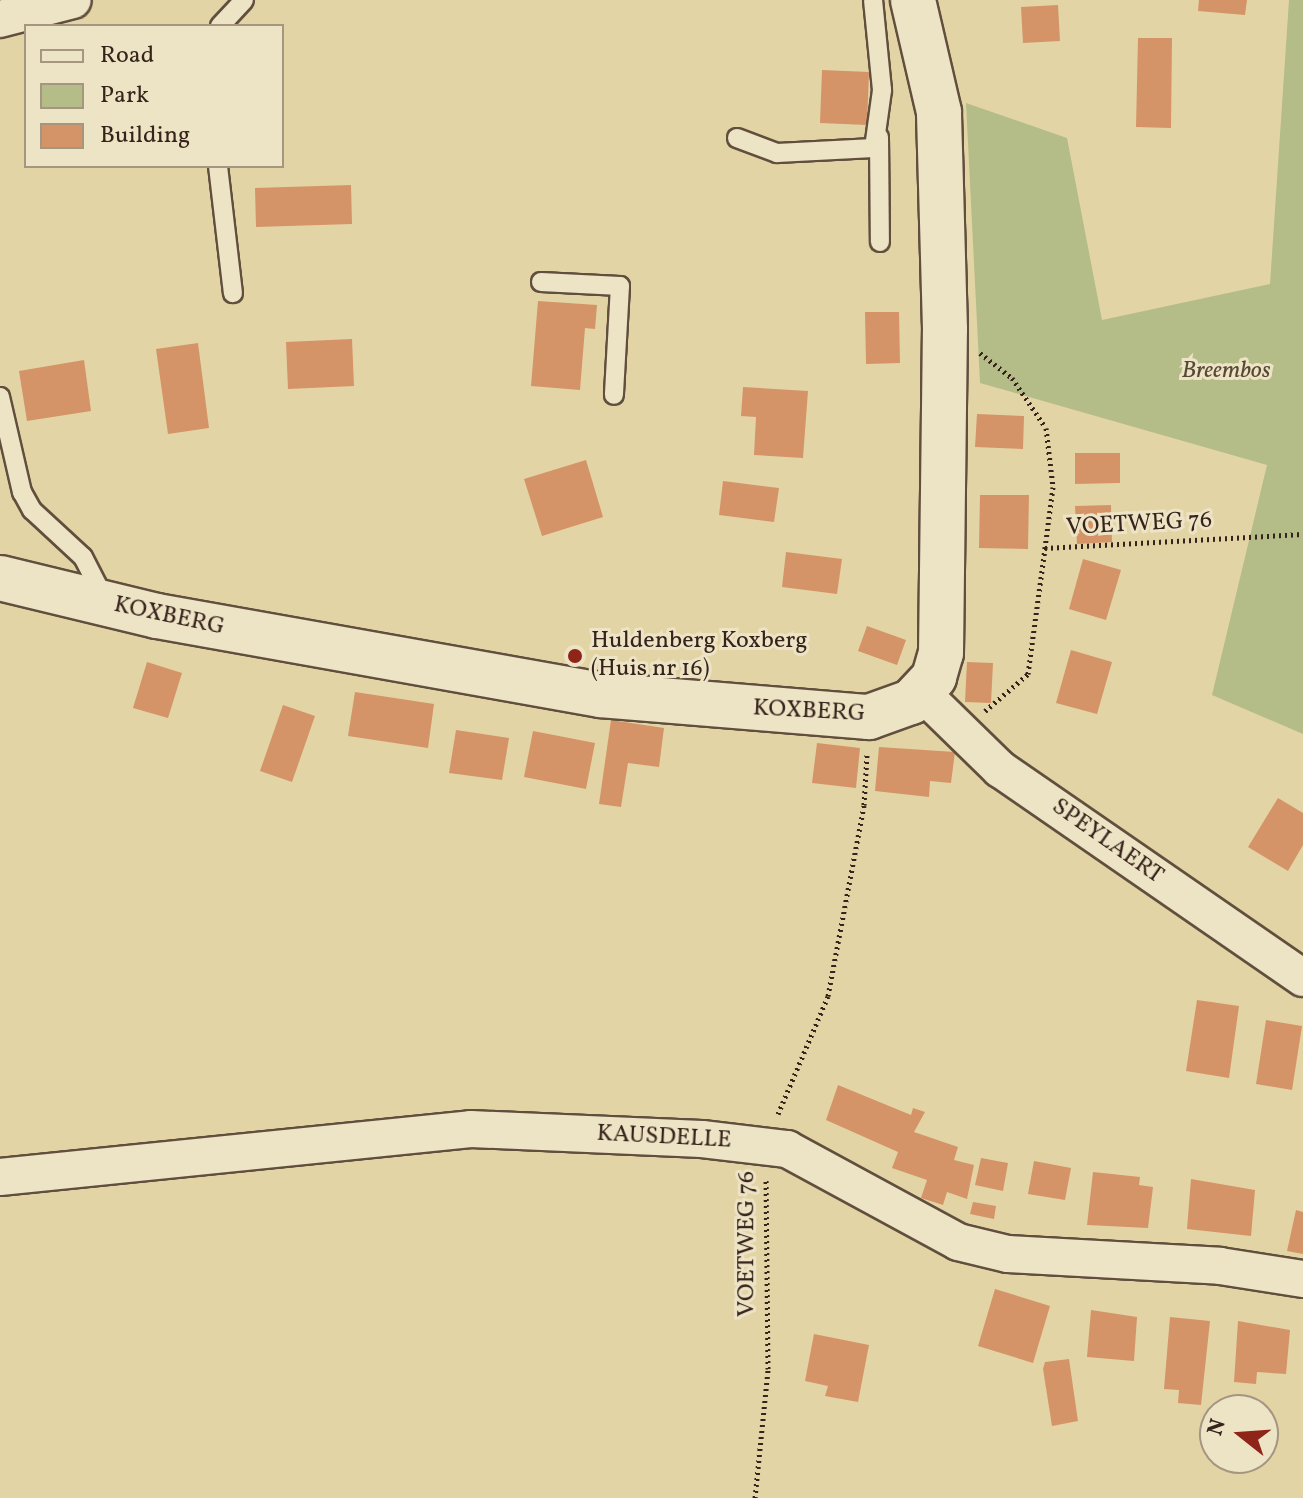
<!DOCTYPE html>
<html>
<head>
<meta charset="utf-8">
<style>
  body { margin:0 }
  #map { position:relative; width:1303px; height:1498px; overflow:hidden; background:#e3d4a6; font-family:Vollkorn,serif }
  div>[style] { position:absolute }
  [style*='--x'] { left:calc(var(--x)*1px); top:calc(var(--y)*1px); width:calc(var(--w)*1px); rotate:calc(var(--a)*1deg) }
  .green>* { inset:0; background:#b4bd87 }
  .building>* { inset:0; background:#d49467 }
  .path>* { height:5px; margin-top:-2.5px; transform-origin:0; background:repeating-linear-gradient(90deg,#36231b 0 2px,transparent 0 6px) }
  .roads { filter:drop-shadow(2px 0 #614f3e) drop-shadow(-2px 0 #614f3e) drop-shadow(0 2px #614f3e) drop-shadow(0 -2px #614f3e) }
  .lane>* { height:18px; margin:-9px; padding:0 9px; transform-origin:9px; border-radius:9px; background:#ede3c5 }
  .street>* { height:36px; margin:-18px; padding:0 18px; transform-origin:18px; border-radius:18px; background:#ede3c5 }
  .secondary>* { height:44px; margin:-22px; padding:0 22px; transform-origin:22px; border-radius:22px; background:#ede3c5 }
  .dots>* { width:22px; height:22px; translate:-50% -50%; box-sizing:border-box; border:4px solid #ede3c5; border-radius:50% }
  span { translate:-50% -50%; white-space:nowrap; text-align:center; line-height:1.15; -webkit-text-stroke:6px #ede3c5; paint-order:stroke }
  .park-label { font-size:24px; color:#564a36; font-style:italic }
  .street-label { font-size:24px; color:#36231b }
  .poi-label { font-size:24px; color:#36231b }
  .left { translate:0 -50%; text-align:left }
  .legend { position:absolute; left:24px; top:24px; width:260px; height:144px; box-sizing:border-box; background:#ede3c5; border:2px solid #a49681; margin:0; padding:10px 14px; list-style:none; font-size:24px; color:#36231b }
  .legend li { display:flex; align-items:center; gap:16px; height:40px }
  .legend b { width:40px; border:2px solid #a49681 }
  .north { position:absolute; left:1199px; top:1394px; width:80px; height:80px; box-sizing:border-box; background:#ede3c5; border:2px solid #a49681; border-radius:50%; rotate:287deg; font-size:22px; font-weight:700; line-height:32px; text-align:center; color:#36231b }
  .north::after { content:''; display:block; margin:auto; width:28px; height:36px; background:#8f2418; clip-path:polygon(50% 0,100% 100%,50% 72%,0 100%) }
</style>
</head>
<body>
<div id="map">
  <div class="green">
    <i style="clip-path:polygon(1289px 0,1303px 0,1303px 734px,1212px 695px,1267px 465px,980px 383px,966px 103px,1067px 138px,1102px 320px,1270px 284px)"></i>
  </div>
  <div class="building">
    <i style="clip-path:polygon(1199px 0,1247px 0,1245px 15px,1198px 11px)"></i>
    <i style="clip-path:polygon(1058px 5px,1060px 41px,1023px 43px,1021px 7px)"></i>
    <i style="clip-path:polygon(1138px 38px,1172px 38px,1171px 128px,1136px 127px)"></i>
    <i style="clip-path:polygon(822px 70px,869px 72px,867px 125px,820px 123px)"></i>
    <i style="clip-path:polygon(351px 185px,352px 224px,256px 227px,255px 188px)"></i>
    <i style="clip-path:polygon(538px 301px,597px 305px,595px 329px,585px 328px,580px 390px,531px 386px)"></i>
    <i style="clip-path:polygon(865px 312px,899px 312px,900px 363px,866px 364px)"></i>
    <i style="clip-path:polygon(352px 339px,354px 386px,288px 389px,286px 342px)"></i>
    <i style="clip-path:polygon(198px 343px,209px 428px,168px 434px,156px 349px)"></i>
    <i style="clip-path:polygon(84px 360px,91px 411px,27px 421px,19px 371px)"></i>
    <i style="clip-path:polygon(743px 387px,808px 391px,803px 458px,754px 455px,756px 417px,741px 416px)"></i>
    <i style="clip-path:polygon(977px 414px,1024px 416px,1023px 449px,975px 447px)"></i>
    <i style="clip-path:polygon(1075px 453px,1120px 453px,1120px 483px,1075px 484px)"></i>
    <i style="clip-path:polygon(586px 460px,603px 517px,542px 536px,524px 479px)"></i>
    <i style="clip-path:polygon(723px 481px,779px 488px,774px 522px,719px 515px)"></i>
    <i style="clip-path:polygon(980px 495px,1029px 495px,1028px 549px,979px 548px)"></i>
    <i style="clip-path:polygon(1111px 505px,1112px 542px,1077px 544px,1075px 506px)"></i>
    <i style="clip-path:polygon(786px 552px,842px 559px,837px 594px,782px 587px)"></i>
    <i style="clip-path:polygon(1083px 559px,1121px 570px,1106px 620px,1069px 609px)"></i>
    <i style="clip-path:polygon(867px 626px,906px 640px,897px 665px,858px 651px)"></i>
    <i style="clip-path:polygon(1071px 650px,1112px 662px,1097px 714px,1056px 703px)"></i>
    <i style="clip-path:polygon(147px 662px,182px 673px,168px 718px,133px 708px)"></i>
    <i style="clip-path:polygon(967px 662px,993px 663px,991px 703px,965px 702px)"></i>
    <i style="clip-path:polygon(355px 692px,434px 704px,428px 748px,348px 736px)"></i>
    <i style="clip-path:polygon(283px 705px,315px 716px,292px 782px,260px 771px)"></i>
    <i style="clip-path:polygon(611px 720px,664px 728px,659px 767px,628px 763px,621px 807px,599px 804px)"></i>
    <i style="clip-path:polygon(456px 730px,509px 738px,502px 780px,449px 773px)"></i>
    <i style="clip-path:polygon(533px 731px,595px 743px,586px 789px,524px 777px)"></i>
    <i style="clip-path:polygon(817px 743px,860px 748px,856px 788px,812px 783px)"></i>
    <i style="clip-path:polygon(879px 747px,955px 752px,951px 783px,930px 781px,929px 797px,875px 791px)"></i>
    <i style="clip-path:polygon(1278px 798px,1303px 813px,1303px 845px,1288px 871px,1248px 847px)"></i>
    <i style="clip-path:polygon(1197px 1000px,1239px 1006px,1229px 1078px,1186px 1071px)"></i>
    <i style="clip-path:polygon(1266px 1020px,1302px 1026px,1292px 1090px,1256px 1084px)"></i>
    <i style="clip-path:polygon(838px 1085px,911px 1115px,913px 1108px,925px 1112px,914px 1132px,958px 1147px,954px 1160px,974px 1165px,967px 1199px,947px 1192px,943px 1205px,921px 1198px,927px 1180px,892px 1168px,898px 1152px,826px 1120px)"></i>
    <i style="clip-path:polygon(981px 1158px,1008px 1163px,1003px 1191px,975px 1185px)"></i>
    <i style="clip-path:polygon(1034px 1161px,1071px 1168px,1065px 1200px,1028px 1194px)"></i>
    <i style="clip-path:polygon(1093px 1172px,1140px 1177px,1139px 1185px,1153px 1187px,1148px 1228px,1087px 1225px)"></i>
    <i style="clip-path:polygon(1191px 1179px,1255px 1190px,1251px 1236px,1187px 1229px)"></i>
    <i style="clip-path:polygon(973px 1202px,996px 1206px,994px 1219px,970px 1214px)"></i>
    <i style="clip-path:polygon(1296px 1210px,1303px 1212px,1303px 1254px,1287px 1251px)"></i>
    <i style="clip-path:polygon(995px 1289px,1050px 1306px,1033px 1363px,978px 1346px)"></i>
    <i style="clip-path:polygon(1091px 1310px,1137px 1317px,1134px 1361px,1087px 1357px)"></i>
    <i style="clip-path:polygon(1170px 1317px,1210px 1321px,1201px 1405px,1178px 1403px,1179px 1390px,1164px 1389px)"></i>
    <i style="clip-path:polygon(1238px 1321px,1290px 1330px,1286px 1374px,1257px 1372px,1256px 1384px,1234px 1382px)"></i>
    <i style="clip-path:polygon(814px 1334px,869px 1345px,858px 1402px,825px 1396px,828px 1386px,805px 1381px)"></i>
    <i style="clip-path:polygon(1069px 1359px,1078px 1421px,1052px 1426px,1043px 1369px,1045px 1362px)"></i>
  </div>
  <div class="path">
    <i style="--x:980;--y:353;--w:41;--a:38"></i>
    <i style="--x:1012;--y:378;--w:60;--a:55.8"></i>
    <i style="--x:1046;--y:428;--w:59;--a:83.2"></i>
    <i style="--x:1053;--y:487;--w:62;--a:97.5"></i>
    <i style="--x:985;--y:711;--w:57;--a:-40.7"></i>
    <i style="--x:1028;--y:674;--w:127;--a:-82.3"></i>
    <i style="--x:1045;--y:548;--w:258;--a:-3.1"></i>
    <i style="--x:778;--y:1114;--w:128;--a:-67"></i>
    <i style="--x:828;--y:996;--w:194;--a:-79.3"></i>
    <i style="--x:864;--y:805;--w:51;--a:-86.6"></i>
    <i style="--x:755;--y:1498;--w:130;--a:-84.2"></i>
    <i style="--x:768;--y:1369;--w:191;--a:-90.6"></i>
  </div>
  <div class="roads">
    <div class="lane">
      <i style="--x:220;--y:26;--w:35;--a:-47"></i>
      <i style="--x:879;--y:137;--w:105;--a:89.5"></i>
      <i style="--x:737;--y:138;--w:43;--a:20.6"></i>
      <i style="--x:777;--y:153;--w:97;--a:-3"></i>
      <i style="--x:874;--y:148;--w:59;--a:-82.1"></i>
      <i style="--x:882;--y:90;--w:90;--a:-95.7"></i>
      <i style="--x:218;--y:166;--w:128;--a:83.3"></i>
      <i style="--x:541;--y:282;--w:79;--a:2.9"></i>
      <i style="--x:620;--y:286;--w:109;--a:93.2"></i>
      <i style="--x:0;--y:397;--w:98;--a:77"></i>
      <i style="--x:22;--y:492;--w:21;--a:61"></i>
      <i style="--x:32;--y:510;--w:69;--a:42.7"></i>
      <i style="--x:83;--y:557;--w:51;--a:62.9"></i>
    </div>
    <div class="street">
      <i style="--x:0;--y:19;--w:75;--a:-14.6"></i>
      <i style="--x:922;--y:693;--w:109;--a:44.3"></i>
      <i style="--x:1000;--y:769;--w:368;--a:34.6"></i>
      <i style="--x:0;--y:1177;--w:473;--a:-5.8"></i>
      <i style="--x:471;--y:1129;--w:231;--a:2.5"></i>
      <i style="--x:702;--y:1139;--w:86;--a:6.7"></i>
      <i style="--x:787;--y:1149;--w:195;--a:28.5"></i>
      <i style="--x:958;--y:1242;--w:51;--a:13.5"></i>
      <i style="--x:1008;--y:1254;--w:212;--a:3.2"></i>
      <i style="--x:1220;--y:1266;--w:84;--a:8.9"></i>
    </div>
    <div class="secondary">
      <i style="--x:0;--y:578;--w:162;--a:13.6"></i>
      <i style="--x:157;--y:616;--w:450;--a:10.1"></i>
      <i style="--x:600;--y:695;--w:270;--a:4.7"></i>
      <i style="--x:869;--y:717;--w:45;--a:-19.7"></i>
      <i style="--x:911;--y:702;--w:34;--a:-47"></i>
      <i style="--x:934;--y:677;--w:25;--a:-74"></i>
      <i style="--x:941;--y:653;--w:324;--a:-89.3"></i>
      <i style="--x:945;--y:329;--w:217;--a:-91.6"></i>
      <i style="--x:939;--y:112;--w:115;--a:-103.1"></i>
    </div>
  </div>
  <div class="dots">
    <i style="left:575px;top:656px;background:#8f2418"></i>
  </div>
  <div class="park-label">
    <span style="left:1226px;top:372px">Breembos</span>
  </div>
  <div class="street-label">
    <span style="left:1139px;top:525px;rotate:-3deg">VOETWEG 76</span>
    <span style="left:169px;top:617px;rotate:12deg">KOXBERG</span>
    <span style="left:809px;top:712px;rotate:3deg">KOXBERG</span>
    <span style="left:1107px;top:842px;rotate:35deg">SPEYLAERT</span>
    <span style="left:664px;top:1138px;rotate:3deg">KAUSDELLE</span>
    <span style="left:748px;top:1244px;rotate:-90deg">VOETWEG 76</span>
  </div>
  <div class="poi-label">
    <span class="left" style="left:591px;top:656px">Huldenberg Koxberg<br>(Huis nr 16)</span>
  </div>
  <ul class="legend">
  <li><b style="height:10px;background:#ede3c5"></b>Road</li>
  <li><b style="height:22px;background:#b4bd87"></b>Park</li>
  <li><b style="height:22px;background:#d49467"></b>Building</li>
  </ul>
  <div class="north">N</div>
</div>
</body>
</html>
